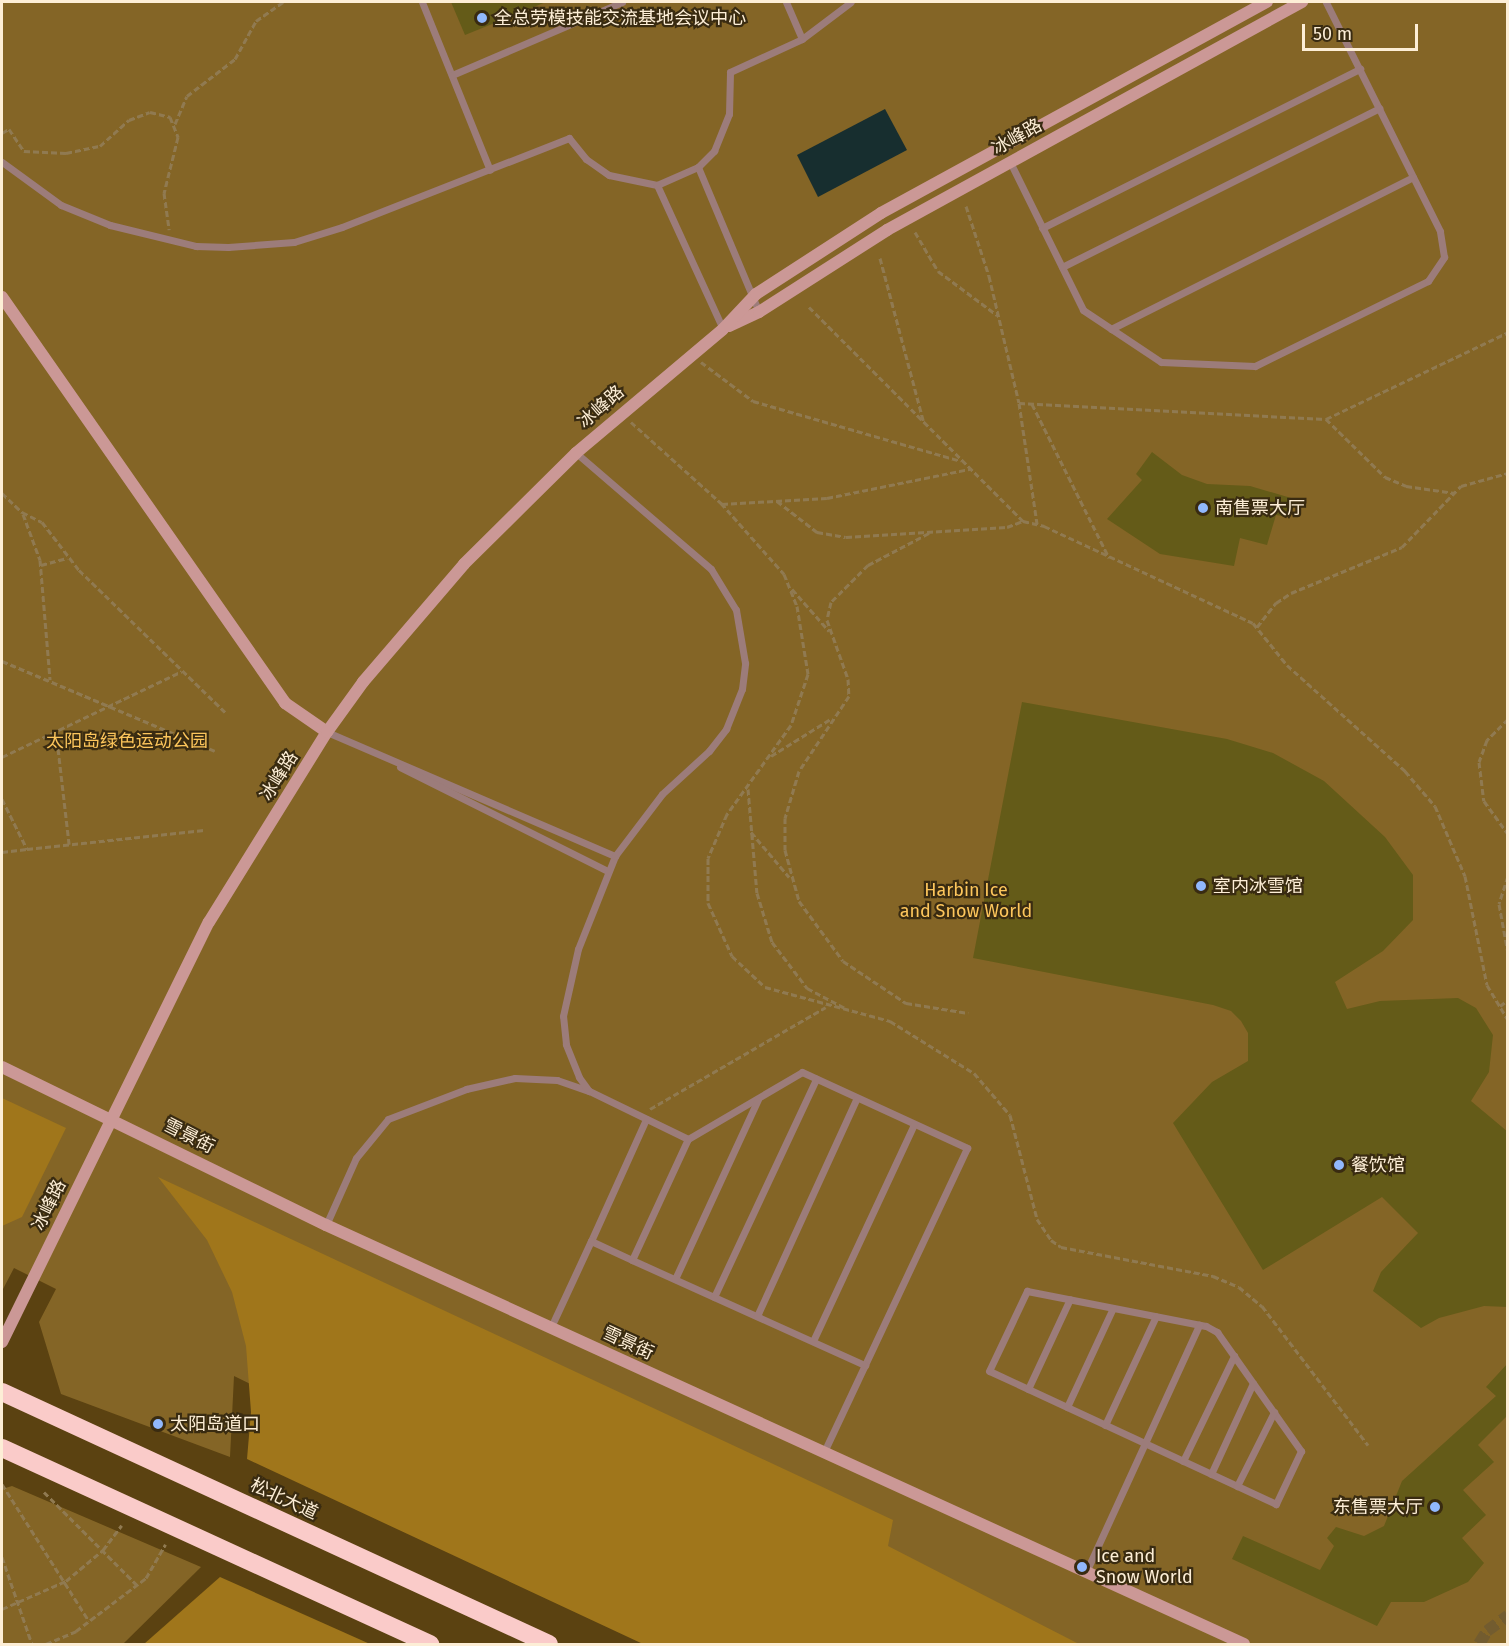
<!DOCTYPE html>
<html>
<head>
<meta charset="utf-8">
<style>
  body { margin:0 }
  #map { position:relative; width:1509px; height:1646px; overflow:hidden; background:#5b4211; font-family:"Fira Sans","Noto Sans SC",sans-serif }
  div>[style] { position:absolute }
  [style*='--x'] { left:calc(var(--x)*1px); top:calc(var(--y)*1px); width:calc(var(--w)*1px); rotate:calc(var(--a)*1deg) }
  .green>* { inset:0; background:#846526 }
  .forest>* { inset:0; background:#a0761b }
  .water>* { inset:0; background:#172e2f }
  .building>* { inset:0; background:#645b18 }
  .secondary-tunnel>* { height:12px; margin-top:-6px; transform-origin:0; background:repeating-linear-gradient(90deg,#735c2f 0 12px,transparent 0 18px) }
  .path>* { height:3px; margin-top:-1.5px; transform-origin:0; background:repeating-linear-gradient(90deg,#907a51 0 6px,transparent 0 9px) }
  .lane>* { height:7px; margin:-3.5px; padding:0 3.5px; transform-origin:3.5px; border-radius:3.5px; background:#9c7c7a }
  .secondary>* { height:12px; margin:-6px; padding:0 6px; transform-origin:6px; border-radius:6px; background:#cb9896 }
  .highway>* { height:18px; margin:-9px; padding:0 9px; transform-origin:9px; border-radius:9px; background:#facbc9 }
  .dots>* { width:16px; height:16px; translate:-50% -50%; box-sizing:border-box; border:3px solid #392b11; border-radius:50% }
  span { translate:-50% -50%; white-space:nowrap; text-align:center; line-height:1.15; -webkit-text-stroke:4.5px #392b11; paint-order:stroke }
  .poi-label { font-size:18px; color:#fdeed6 }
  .left { translate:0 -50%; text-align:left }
  .right { translate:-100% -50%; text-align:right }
  .street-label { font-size:18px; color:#fdeed6 }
  .park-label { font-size:18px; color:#fdc65c }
  .frame { position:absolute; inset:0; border:3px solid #fdeed6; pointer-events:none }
  .scale { position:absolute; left:1302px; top:24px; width:116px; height:27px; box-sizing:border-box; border:3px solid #fdeed6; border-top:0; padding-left:8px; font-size:18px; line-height:21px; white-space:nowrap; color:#fdeed6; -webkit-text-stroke:4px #392b11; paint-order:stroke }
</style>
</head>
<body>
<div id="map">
  <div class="green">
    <i style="clip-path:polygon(2px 2px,1507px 2px,1507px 1644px,786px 1644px,234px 1376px,230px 1457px,61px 1394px,39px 1322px,56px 1289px,14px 1268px,2px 1291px)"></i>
    <i style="clip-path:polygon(12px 1486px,201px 1567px,123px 1644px,2px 1644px,2px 1489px)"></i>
  </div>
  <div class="forest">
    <i style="clip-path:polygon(2px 1098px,66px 1128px,22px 1217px,2px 1226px)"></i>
    <i style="clip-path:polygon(158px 1177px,893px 1520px,888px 1546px,1079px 1644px,643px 1644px,247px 1459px,251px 1412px,246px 1346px,232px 1292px,207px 1240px)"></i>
    <i style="clip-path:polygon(220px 1577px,370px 1644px,144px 1644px)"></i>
  </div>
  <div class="water">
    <i style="clip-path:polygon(885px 109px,907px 150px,818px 197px,797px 155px)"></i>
  </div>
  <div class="building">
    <i style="clip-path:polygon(451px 2px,546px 2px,465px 35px)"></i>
    <i style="clip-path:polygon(1152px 452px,1182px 475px,1207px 484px,1250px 486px,1291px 498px,1288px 517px,1276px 515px,1267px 545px,1240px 538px,1234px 566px,1160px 554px,1107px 519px,1142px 480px,1136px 474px)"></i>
    <i style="clip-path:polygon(1022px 702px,1227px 739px,1273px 753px,1324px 781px,1385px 837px,1413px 875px,1413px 920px,1383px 951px,1335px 982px,1347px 1009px,1380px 1001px,1458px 998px,1476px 1008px,1493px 1035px,1489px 1072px,1471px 1101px,1508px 1132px,1508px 1307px,1484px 1306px,1439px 1318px,1421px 1328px,1373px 1291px,1381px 1272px,1418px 1233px,1382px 1197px,1263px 1270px,1173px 1123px,1212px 1082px,1248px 1061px,1248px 1033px,1241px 1021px,1231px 1011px,1213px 1005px,973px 958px)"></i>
    <i style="clip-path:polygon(1508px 1363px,1508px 1415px,1478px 1445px,1494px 1462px,1463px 1490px,1486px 1515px,1462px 1538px,1484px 1563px,1468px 1582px,1424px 1602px,1391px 1602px,1377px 1626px,1232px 1559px,1243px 1536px,1320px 1570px,1334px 1546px,1327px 1538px,1336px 1527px,1364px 1536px,1384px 1526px,1402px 1481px,1496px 1396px,1486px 1387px)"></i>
  </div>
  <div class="secondary-tunnel">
    <i style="--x:1479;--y:1644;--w:15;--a:-58"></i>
    <i style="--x:1487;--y:1631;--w:26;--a:-36"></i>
  </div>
  <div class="path">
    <i style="--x:175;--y:124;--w:30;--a:-67"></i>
    <i style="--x:187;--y:96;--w:61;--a:-37.6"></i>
    <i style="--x:235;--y:59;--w:43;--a:-61.1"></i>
    <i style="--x:256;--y:21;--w:33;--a:-35"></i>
    <i style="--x:2;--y:133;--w:8;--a:-30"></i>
    <i style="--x:9;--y:129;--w:27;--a:56"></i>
    <i style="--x:24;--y:151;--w:42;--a:2.7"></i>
    <i style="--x:66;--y:153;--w:35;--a:-12"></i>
    <i style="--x:100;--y:146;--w:39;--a:-42"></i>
    <i style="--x:129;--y:120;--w:22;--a:-21"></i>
    <i style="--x:150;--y:112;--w:21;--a:14"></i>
    <i style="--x:170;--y:117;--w:22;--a:68"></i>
    <i style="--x:178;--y:137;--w:58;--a:104"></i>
    <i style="--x:164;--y:193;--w:37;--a:82"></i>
    <i style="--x:966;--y:206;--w:74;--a:71.8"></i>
    <i style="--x:989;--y:276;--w:130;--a:76.7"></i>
    <i style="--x:1019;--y:403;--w:307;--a:3"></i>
    <i style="--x:1326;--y:419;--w:202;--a:-25.5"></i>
    <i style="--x:915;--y:232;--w:45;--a:59.5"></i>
    <i style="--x:938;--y:271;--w:74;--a:36.7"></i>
    <i style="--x:880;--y:258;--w:168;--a:75.1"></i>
    <i style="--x:809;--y:307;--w:303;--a:45"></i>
    <i style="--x:701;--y:362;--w:65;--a:36.9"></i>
    <i style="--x:753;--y:401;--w:216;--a:16.1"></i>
    <i style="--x:1019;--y:403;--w:122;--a:81.5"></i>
    <i style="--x:1032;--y:404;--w:172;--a:63.4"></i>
    <i style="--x:1326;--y:419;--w:83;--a:44.5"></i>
    <i style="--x:1385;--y:477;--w:23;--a:23"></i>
    <i style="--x:1406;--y:486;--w:49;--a:8.3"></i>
    <i style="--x:631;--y:422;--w:122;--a:42"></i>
    <i style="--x:722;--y:504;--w:105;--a:-3.3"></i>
    <i style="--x:827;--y:498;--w:146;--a:-11.5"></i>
    <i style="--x:2;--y:493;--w:28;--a:44"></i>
    <i style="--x:22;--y:512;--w:22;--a:27"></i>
    <i style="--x:42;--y:522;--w:61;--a:52.4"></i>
    <i style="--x:79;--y:570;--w:206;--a:44.2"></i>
    <i style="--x:777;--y:501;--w:51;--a:37.8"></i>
    <i style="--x:817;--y:532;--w:29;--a:10"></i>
    <i style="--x:846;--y:537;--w:161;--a:-3.6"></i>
    <i style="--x:1007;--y:527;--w:17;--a:-21"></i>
    <i style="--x:1023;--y:521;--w:22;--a:13"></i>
    <i style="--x:1044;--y:526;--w:230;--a:24.9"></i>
    <i style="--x:1253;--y:623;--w:54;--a:51"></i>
    <i style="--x:1287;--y:665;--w:159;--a:41.9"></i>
    <i style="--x:1405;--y:771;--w:46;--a:49.4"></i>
    <i style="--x:1435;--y:806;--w:76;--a:66.8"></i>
    <i style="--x:1465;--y:876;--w:111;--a:78.6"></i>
    <i style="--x:1487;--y:985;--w:41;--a:59"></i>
    <i style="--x:721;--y:503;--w:95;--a:48.4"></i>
    <i style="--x:784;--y:574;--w:35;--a:68"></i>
    <i style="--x:797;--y:606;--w:69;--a:80.8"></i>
    <i style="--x:808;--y:674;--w:54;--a:108.4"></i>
    <i style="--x:791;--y:725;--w:110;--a:125.7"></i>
    <i style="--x:727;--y:814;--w:48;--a:113.4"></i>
    <i style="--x:708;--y:858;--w:45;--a:90"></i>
    <i style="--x:708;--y:903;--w:58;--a:65.6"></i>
    <i style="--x:732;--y:956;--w:45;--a:43.2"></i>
    <i style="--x:765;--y:987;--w:130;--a:15.2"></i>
    <i style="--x:890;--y:1021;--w:99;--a:31.8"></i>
    <i style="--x:974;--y:1073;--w:55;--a:49.4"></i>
    <i style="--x:1010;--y:1115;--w:107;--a:75.4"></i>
    <i style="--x:1037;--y:1219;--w:25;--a:56"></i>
    <i style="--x:1051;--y:1240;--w:12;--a:35"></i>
    <i style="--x:1061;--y:1247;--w:155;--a:10.8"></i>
    <i style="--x:1213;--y:1276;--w:28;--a:23"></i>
    <i style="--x:1239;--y:1287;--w:30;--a:40"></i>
    <i style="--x:1262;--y:1306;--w:175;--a:52.7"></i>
    <i style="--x:23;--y:514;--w:49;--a:69.7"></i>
    <i style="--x:40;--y:560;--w:120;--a:85.2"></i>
    <i style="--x:929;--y:533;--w:69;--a:152.3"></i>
    <i style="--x:868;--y:565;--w:52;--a:135"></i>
    <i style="--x:831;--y:602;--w:18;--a:103"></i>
    <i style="--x:827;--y:620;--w:63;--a:70.4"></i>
    <i style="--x:848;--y:679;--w:17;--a:87"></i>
    <i style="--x:849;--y:696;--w:90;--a:123.7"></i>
    <i style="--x:799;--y:771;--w:49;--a:106.6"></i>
    <i style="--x:785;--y:818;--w:32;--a:90"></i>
    <i style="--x:785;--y:850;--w:53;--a:74.6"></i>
    <i style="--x:799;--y:901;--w:74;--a:53.7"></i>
    <i style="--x:843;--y:961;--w:76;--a:33.7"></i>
    <i style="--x:906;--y:1003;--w:63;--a:9.2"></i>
    <i style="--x:41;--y:565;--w:27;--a:-15"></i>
    <i style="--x:792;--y:589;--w:56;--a:48.6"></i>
    <i style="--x:1257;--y:627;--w:31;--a:-52"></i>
    <i style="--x:1276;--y:603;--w:18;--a:-34"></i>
    <i style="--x:1291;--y:593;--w:120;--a:-22.5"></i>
    <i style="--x:1402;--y:547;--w:85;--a:-46"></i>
    <i style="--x:1461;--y:486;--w:49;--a:-15.5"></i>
    <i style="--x:2;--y:661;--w:231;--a:22.9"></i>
    <i style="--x:1508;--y:719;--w:30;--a:135"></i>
    <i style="--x:1487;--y:740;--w:23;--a:110"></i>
    <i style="--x:1479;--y:762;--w:39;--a:83"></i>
    <i style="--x:1484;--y:801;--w:41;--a:54"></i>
    <i style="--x:56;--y:731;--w:114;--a:83.4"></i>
    <i style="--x:771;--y:756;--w:72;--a:-31.9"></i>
    <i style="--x:2;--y:757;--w:199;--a:-25.5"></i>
    <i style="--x:748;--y:789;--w:104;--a:85.1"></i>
    <i style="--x:757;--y:893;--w:51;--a:73"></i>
    <i style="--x:772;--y:942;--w:58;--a:52.7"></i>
    <i style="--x:807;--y:988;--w:43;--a:27.8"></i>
    <i style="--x:2;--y:799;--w:56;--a:63.4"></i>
    <i style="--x:27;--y:849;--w:178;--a:-6.1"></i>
    <i style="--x:751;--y:832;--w:59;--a:49.8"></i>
    <i style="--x:2;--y:852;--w:25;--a:-7"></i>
    <i style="--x:1508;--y:876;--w:29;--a:108"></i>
    <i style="--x:1499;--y:904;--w:50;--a:79.6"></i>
    <i style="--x:1500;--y:1006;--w:10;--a:-37"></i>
    <i style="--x:650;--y:1109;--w:203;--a:-30.1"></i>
    <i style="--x:2;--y:1484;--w:162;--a:57.6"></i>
    <i style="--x:44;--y:1492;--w:132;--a:45"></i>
    <i style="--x:2;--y:1557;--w:92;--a:71"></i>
    <i style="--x:2;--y:1609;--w:70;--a:-23.6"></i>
    <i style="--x:66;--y:1581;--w:48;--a:-40"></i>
    <i style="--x:103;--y:1550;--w:31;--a:-53"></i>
    <i style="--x:46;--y:1644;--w:33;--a:-23"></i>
    <i style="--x:76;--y:1631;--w:88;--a:-37.1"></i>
    <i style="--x:146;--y:1578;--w:39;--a:-60"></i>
  </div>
  <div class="lane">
    <i style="--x:422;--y:2;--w:181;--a:68"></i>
    <i style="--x:786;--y:2;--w:40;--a:66.6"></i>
    <i style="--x:452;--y:75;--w:185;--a:-23.2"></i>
    <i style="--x:2;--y:162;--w:73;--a:36.1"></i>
    <i style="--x:61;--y:205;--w:53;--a:22.2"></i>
    <i style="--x:110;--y:225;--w:89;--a:13.7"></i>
    <i style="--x:196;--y:246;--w:32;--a:2"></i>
    <i style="--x:228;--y:247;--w:66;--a:-4.3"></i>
    <i style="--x:294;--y:242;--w:50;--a:-17.4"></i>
    <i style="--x:342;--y:227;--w:244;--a:-21.4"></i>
    <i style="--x:569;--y:138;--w:27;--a:51"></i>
    <i style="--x:586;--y:159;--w:28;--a:35"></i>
    <i style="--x:609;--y:175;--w:49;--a:11.8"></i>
    <i style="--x:657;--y:185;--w:45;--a:-23.7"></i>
    <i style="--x:698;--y:167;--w:23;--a:-45"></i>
    <i style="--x:714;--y:151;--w:40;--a:-68"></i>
    <i style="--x:729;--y:114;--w:42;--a:-88.6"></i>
    <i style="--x:730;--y:72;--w:79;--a:-24.6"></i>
    <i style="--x:802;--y:39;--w:61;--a:-37.1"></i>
    <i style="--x:1010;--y:162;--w:165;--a:63.7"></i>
    <i style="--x:1083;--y:310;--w:94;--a:33.7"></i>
    <i style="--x:1161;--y:362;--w:94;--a:2.4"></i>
    <i style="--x:1255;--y:366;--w:193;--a:-26.2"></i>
    <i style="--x:1428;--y:281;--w:29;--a:-56"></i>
    <i style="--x:1444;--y:257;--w:26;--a:-99"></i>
    <i style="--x:1440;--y:231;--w:256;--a:-116.5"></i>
    <i style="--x:698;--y:167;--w:157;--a:67.2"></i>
    <i style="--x:657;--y:185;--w:158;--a:65.4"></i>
    <i style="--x:1042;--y:228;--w:356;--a:-26.6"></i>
    <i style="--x:1062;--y:267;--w:355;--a:-26.6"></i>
    <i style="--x:1111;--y:329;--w:338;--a:-26.7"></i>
    <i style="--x:327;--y:732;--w:314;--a:23.3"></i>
    <i style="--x:400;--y:767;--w:233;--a:26.6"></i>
    <i style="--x:688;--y:1139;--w:132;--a:-30.4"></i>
    <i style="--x:802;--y:1072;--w:182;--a:24.7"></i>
    <i style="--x:967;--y:1148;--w:336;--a:115.2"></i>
    <i style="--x:326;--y:1225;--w:73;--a:-65.9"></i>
    <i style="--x:356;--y:1158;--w:50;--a:-50.6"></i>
    <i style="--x:388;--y:1119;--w:84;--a:-21"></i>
    <i style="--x:466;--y:1089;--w:50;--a:-12.7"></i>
    <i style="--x:515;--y:1078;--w:42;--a:2.7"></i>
    <i style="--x:557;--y:1080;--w:34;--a:19"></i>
    <i style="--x:591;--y:1241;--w:134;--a:-65.7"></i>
    <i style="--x:632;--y:1260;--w:256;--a:24.3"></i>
    <i style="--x:675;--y:1279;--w:198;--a:-65.2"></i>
    <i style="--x:1027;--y:1291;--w:182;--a:11.1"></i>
    <i style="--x:1206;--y:1326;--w:13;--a:29"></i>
    <i style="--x:1217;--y:1332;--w:146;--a:54.8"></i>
    <i style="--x:1301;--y:1451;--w:59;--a:115.3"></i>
    <i style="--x:1276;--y:1504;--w:316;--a:-155.1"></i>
    <i style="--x:989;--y:1371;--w:89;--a:-64.6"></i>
    <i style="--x:714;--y:1297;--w:241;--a:-64.9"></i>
    <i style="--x:757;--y:1316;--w:240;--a:-65.4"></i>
    <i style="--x:551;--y:1327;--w:95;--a:-65.1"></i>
    <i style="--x:591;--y:1241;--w:45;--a:24.9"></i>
    <i style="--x:632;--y:1260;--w:133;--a:-65.2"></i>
    <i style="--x:688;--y:1139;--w:110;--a:-154.1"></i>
    <i style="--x:589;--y:1091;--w:17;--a:-126"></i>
    <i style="--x:579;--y:1077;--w:35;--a:-112"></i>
    <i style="--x:566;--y:1044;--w:28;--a:-96"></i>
    <i style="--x:563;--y:1016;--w:69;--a:-77.4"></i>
    <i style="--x:578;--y:949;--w:100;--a:-68.3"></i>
    <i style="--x:615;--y:856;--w:78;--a:-52.8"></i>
    <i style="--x:662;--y:794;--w:64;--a:-42.5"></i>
    <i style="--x:709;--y:751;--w:28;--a:-52"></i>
    <i style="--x:726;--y:729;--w:43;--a:-68.2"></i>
    <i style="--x:742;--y:689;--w:26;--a:-83"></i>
    <i style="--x:745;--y:663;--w:54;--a:-99.6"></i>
    <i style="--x:736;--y:610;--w:48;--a:-121.4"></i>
    <i style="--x:711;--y:569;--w:178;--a:-139.3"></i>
    <i style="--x:813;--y:1341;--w:239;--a:-65"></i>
    <i style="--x:1028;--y:1389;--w:99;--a:-65"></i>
    <i style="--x:1067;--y:1407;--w:109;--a:-65.1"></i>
    <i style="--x:1105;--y:1425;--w:120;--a:-64.9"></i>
    <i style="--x:1183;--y:1461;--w:117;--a:-64.1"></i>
    <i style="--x:1211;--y:1474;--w:100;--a:-65.2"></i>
    <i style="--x:1237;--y:1486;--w:83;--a:-63.4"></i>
    <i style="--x:1086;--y:1572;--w:272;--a:-65.4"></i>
  </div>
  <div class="secondary">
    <i style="--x:2;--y:297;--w:495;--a:55.1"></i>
    <i style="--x:285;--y:703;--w:51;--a:34.6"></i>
    <i style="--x:729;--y:326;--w:33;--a:-25"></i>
    <i style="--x:759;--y:312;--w:152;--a:-32.6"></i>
    <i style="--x:887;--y:230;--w:474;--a:-28.8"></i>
    <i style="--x:2;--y:1067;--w:360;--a:26"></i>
    <i style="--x:326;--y:1225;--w:1009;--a:24.53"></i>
    <i style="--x:2;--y:1342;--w:468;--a:-63.8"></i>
    <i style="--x:209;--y:922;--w:224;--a:-58.2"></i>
    <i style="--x:327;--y:732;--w:62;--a:-54.2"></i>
    <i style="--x:363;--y:682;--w:155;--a:-49.4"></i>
    <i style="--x:464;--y:564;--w:158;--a:-44.7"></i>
    <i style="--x:576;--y:453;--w:192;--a:-40.1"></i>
    <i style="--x:723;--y:329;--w:48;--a:-46.7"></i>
    <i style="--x:756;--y:294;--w:149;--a:-32.9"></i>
    <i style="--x:881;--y:213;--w:440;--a:-28.7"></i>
  </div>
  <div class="highway">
    <i style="--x:2;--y:1392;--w:602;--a:24.74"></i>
    <i style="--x:2;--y:1448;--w:471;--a:24.6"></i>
  </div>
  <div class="dots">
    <i style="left:482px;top:18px;background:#91b8fd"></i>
    <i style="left:1203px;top:508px;background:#91b8fd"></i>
    <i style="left:1201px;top:886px;background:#91b8fd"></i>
    <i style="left:1339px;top:1165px;background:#91b8fd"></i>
    <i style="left:158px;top:1424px;background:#91b8fd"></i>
    <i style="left:1435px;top:1507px;background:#91b8fd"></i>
    <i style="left:1082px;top:1567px;background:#91b8fd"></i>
  </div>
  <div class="poi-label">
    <span class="left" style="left:494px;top:18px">全总劳模技能交流基地会议中心</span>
    <span class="left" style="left:1215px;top:508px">南售票大厅</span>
    <span class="left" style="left:1213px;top:886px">室内冰雪馆</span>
    <span class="left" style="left:1351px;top:1165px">餐饮馆</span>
    <span class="left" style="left:170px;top:1424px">太阳岛道口</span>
    <span class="right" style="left:1423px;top:1507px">东售票大厅</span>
    <span class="left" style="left:1096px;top:1567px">Ice and<br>Snow World</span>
  </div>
  <div class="street-label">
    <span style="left:1017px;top:137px;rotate:-29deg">冰峰路</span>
    <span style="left:601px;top:407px;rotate:-41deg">冰峰路</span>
    <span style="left:279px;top:776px;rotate:-58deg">冰峰路</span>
    <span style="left:189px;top:1136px;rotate:27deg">雪景街</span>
    <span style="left:49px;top:1205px;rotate:-64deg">冰峰路</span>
    <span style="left:628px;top:1343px;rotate:25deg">雪景街</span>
    <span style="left:284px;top:1499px;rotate:25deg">松北大道</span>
  </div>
  <div class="park-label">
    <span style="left:127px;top:741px">太阳岛绿色运动公园</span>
    <span style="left:966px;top:901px">Harbin Ice<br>and Snow World</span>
  </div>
  <div class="frame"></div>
  <div class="scale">50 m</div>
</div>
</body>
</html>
